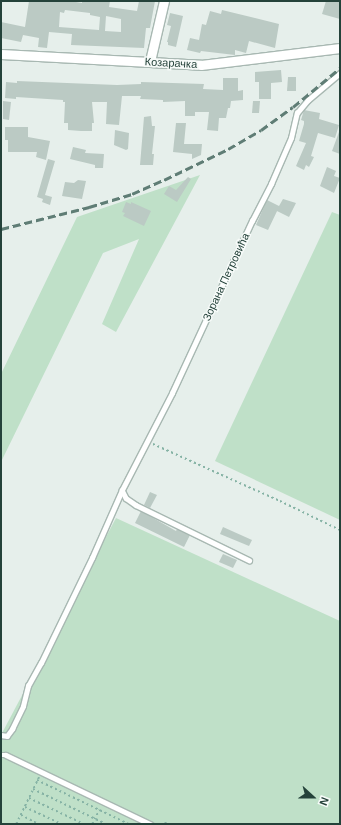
<!DOCTYPE html>
<html>
<head>
<meta charset="utf-8">
<style>
  body { margin:0 }
  #map { position:relative; width:341px; height:825px; overflow:hidden; background:#e6efeb; font-family:Helvetica,sans-serif }
  div>[style] { position:absolute }
  [style*='--x'] { left:calc(var(--x)*1px); top:calc(var(--y)*1px); width:calc(var(--w)*1px); rotate:calc(var(--a)*1deg) }
  .green>* { inset:0; background:#bfe0c8 }
  .building>* { inset:0; background:#bbcac4 }
  .path>* { height:1.5px; margin-top:-0.75px; transform-origin:0; background:repeating-linear-gradient(90deg,#86b3a5 0 2px,transparent 0 5px) }
  .roads { filter:drop-shadow(1px 0 #a8b8b2) drop-shadow(-1px 0 #a8b8b2) drop-shadow(0 1px #a8b8b2) drop-shadow(0 -1px #a8b8b2) }
  .service>* { height:4.5px; margin:-2.25px; padding:0 2.25px; transform-origin:2.25px; border-radius:2.25px; background:#fff }
  .minor>* { height:9px; margin:-4.5px; padding:0 4.5px; transform-origin:4.5px; border-radius:4.5px; background:#fff }
  .rail>* { height:2.5px; margin-top:-1.25px; transform-origin:0; background:repeating-linear-gradient(90deg,#5f7d75 0 8px,transparent 0 12px) }
  span { translate:-50% -50%; white-space:nowrap; text-align:center; line-height:1.15; -webkit-text-stroke:3px #f7fbf9; paint-order:stroke }
  .street-label { font-size:11px; color:#24423a }
  .frame { position:absolute; inset:0; border:2px solid #24423a; pointer-events:none }
  .north { position:absolute; left:293px; top:777px; width:40px; height:40px; -webkit-text-stroke:3px #f7fbf9; paint-order:stroke; rotate:111deg; font-size:11px; font-weight:700; line-height:16px; text-align:center; color:#24423a }
  .north::after { content:''; display:block; margin:auto; width:14px; height:18px; background:#24423a; clip-path:polygon(50% 0,100% 100%,50% 72%,0 100%) }
</style>
</head>
<body>
<div id="map">
  <div class="green">
    <i style="clip-path:polygon(200px 175px,116px 332px,102px 324px,139px 239px,103px 253px,1px 462px,1px 374px,77px 217px)"></i>
    <i style="clip-path:polygon(332px 212px,340px 215px,340px 520px,215px 461px)"></i>
    <i style="clip-path:polygon(116px 518px,340px 621px,340px 824px,1px 824px,1px 735px)"></i>
  </div>
  <div class="building">
    <i style="clip-path:polygon(evenodd,29px 1px,70px 1px,82px 3px,82px 2px,110px 1px,109px 7px,137px 11px,139px 1px,155px 1px,150px 28px,146px 28px,144px 48px,71px 45px,72px 34px,49px 32px,47px 48px,38px 47px,39px 38px,23px 35px,21px 42px,1px 38px,1px 22px,25px 27px,29px 1px,65px 10px,90px 13px,90px 15px,100px 17px,99px 30px,59px 27px,60px 12px,64px 13px,65px 10px,29px 1px,106px 16px,121px 19px,121px 32px,105px 31px,106px 16px)"></i>
    <i style="clip-path:polygon(326px 1px,340px 1px,340px 19px,322px 14px)"></i>
    <i style="clip-path:polygon(222px 10px,279px 24px,275px 48px,249px 41px,246px 53px,235px 50px,235px 55px,201px 51px,200px 53px,187px 50px,190px 38px,199px 40px,202px 24px,206px 25px,210px 11px,221px 14px)"></i>
    <i style="clip-path:polygon(170px 13px,183px 16px,176px 47px,168px 45px,168px 42px,167px 42px,171px 26px,167px 25px)"></i>
    <i style="clip-path:polygon(281px 70px,282px 82px,271px 83px,271px 99px,259px 99px,259px 82px,255px 82px,255px 72px)"></i>
    <i style="clip-path:polygon(288px 77px,296px 77px,296px 91px,287px 91px)"></i>
    <i style="clip-path:polygon(223px 78px,238px 78px,238px 91px,243px 90px,243px 100px,231px 101px,230px 108px,228px 108px,226px 118px,219px 118px,218px 131px,207px 130px,209px 112px,195px 112px,195px 116px,185px 116px,185px 101px,163px 102px,163px 100px,140px 99px,141px 96px,122px 96px,119px 125px,106px 124px,107px 102px,92px 102px,94px 123px,92px 123px,92px 131px,81px 131px,68px 130px,68px 123px,64px 123px,65px 102px,63px 102px,63px 100px,16px 97px,16px 99px,5px 98px,6px 82px,17px 83px,17px 81px,117px 85px,141px 84px,141px 82px,204px 84px,203px 89px,223px 90px)"></i>
    <i style="clip-path:polygon(3px 101px,11px 102px,9px 120px,3px 119px)"></i>
    <i style="clip-path:polygon(253px 101px,260px 101px,259px 113px,252px 113px)"></i>
    <i style="clip-path:polygon(304px 110px,320px 113px,319px 119px,339px 125px,335px 138px,318px 133px,311px 156px,314px 157px,309px 167px,306px 165px,304px 170px,296px 166px,306px 143px,299px 141px,304px 124px,304px 121px,301px 120px)"></i>
    <i style="clip-path:polygon(151px 116px,152px 126px,155px 126px,152px 154px,154px 154px,153px 165px,140px 165px,144px 117px)"></i>
    <i style="clip-path:polygon(176px 123px,186px 123px,184px 144px,202px 144px,201px 155px,192px 159px,192px 154px,173px 152px)"></i>
    <i style="clip-path:polygon(5px 127px,28px 127px,28px 137px,50px 141px,46px 160px,36px 157px,37px 152px,8px 152px,8px 140px,5px 140px)"></i>
    <i style="clip-path:polygon(115px 130px,129px 133px,128px 149px,126px 150px,114px 145px)"></i>
    <i style="clip-path:polygon(339px 132px,340px 132px,340px 154px,332px 151px)"></i>
    <i style="clip-path:polygon(73px 147px,86px 150px,85px 153px,104px 154px,103px 168px,95px 168px,95px 165px,70px 159px)"></i>
    <i style="clip-path:polygon(48px 159px,55px 161px,45px 195px,52px 197px,50px 205px,42px 202px,43px 199px,37px 197px)"></i>
    <i style="clip-path:polygon(327px 167px,336px 171px,334px 176px,340px 178px,334px 193px,320px 186px)"></i>
    <i style="clip-path:polygon(188px 177px,191px 179px,177px 202px,164px 194px,169px 186px,176px 190px)"></i>
    <i style="clip-path:polygon(78px 180px,86px 181px,82px 199px,62px 196px,65px 182px,74px 183px)"></i>
    <i style="clip-path:polygon(283px 199px,296px 203px,289px 217px,277px 211px,279px 207px,268px 230px,256px 225px,267px 200px,279px 206px)"></i>
    <i style="clip-path:polygon(126px 202px,131px 204px,131px 202px,151px 211px,144px 226px,123px 216px,125px 213px,122px 212px)"></i>
    <i style="clip-path:polygon(150px 492px,157px 495px,150px 508px,144px 505px)"></i>
    <i style="clip-path:polygon(141px 511px,176px 531px,177px 529px,190px 535px,184px 547px,135px 523px)"></i>
    <i style="clip-path:polygon(223px 527px,252px 540px,249px 546px,220px 534px)"></i>
    <i style="clip-path:polygon(223px 554px,237px 560px,233px 568px,219px 562px)"></i>
  </div>
  <div class="path">
    <i style="--x:153;--y:444;--w:139;--a:24.2"></i>
    <i style="--x:280;--y:501;--w:67;--a:25.8"></i>
    <i style="--x:37;--y:780;--w:102;--a:25.6"></i>
    <i style="--x:33;--y:789;--w:81;--a:25.6"></i>
    <i style="--x:29;--y:798;--w:61;--a:25.3"></i>
    <i style="--x:25;--y:807;--w:40;--a:25"></i>
    <i style="--x:21;--y:815;--w:20;--a:27"></i>
    <i style="--x:16;--y:824;--w:52;--a:-63.9"></i>
    <i style="--x:92;--y:824;--w:16;--a:-63"></i>
    <i style="--x:165;--y:824;--w:4;--a:-76"></i>
  </div>
  <div class="roads">
    <div class="service">
      <i style="--x:122;--y:490;--w:9;--a:63"></i>
      <i style="--x:126;--y:498;--w:12;--a:35"></i>
      <i style="--x:136;--y:505;--w:126;--a:26"></i>
      <i style="--x:1;--y:735;--w:6;--a:9"></i>
      <i style="--x:7;--y:736;--w:9;--a:-54"></i>
      <i style="--x:12;--y:729;--w:25;--a:-64"></i>
      <i style="--x:23;--y:706;--w:21;--a:-76"></i>
      <i style="--x:28;--y:686;--w:26;--a:-61"></i>
      <i style="--x:41;--y:663;--w:117;--a:-64.1"></i>
      <i style="--x:92;--y:558;--w:74;--a:-66.2"></i>
      <i style="--x:122;--y:490;--w:109;--a:-62.7"></i>
      <i style="--x:172;--y:393;--w:190;--a:-65.1"></i>
      <i style="--x:252;--y:221;--w:42;--a:-62.8"></i>
      <i style="--x:271;--y:184;--w:50;--a:-66.5"></i>
      <i style="--x:291;--y:138;--w:26;--a:-77"></i>
      <i style="--x:297;--y:113;--w:17;--a:-50"></i>
      <i style="--x:308;--y:100;--w:42;--a:-40.2"></i>
      <i style="--x:1;--y:755;--w:5;--a:0"></i>
      <i style="--x:6;--y:755;--w:160;--a:25.6"></i>
    </div>
    <div class="minor">
      <i style="--x:1;--y:54;--w:200;--a:3.1"></i>
      <i style="--x:201;--y:65;--w:140;--a:-7"></i>
      <i style="--x:150;--y:61;--w:62;--a:-76.9"></i>
    </div>
  </div>
  <div class="rail">
    <i style="--x:1;--y:229;--w:91;--a:-14"></i>
    <i style="--x:89;--y:207;--w:45;--a:-16.8"></i>
    <i style="--x:132;--y:194;--w:35;--a:-24"></i>
    <i style="--x:164;--y:180;--w:71;--a:-25.8"></i>
    <i style="--x:228;--y:149;--w:38;--a:-30"></i>
    <i style="--x:261;--y:130;--w:39;--a:-36"></i>
    <i style="--x:293;--y:107;--w:61;--a:-39.7"></i>
  </div>
  <div class="street-label">
    <span style="left:171px;top:63px;rotate:3deg">Козарачка</span>
    <span style="left:226px;top:277px;rotate:-65deg">Зорана Петровића</span>
  </div>
  <div class="frame"></div>
  <div class="north">N</div>
</div>
</body>
</html>
